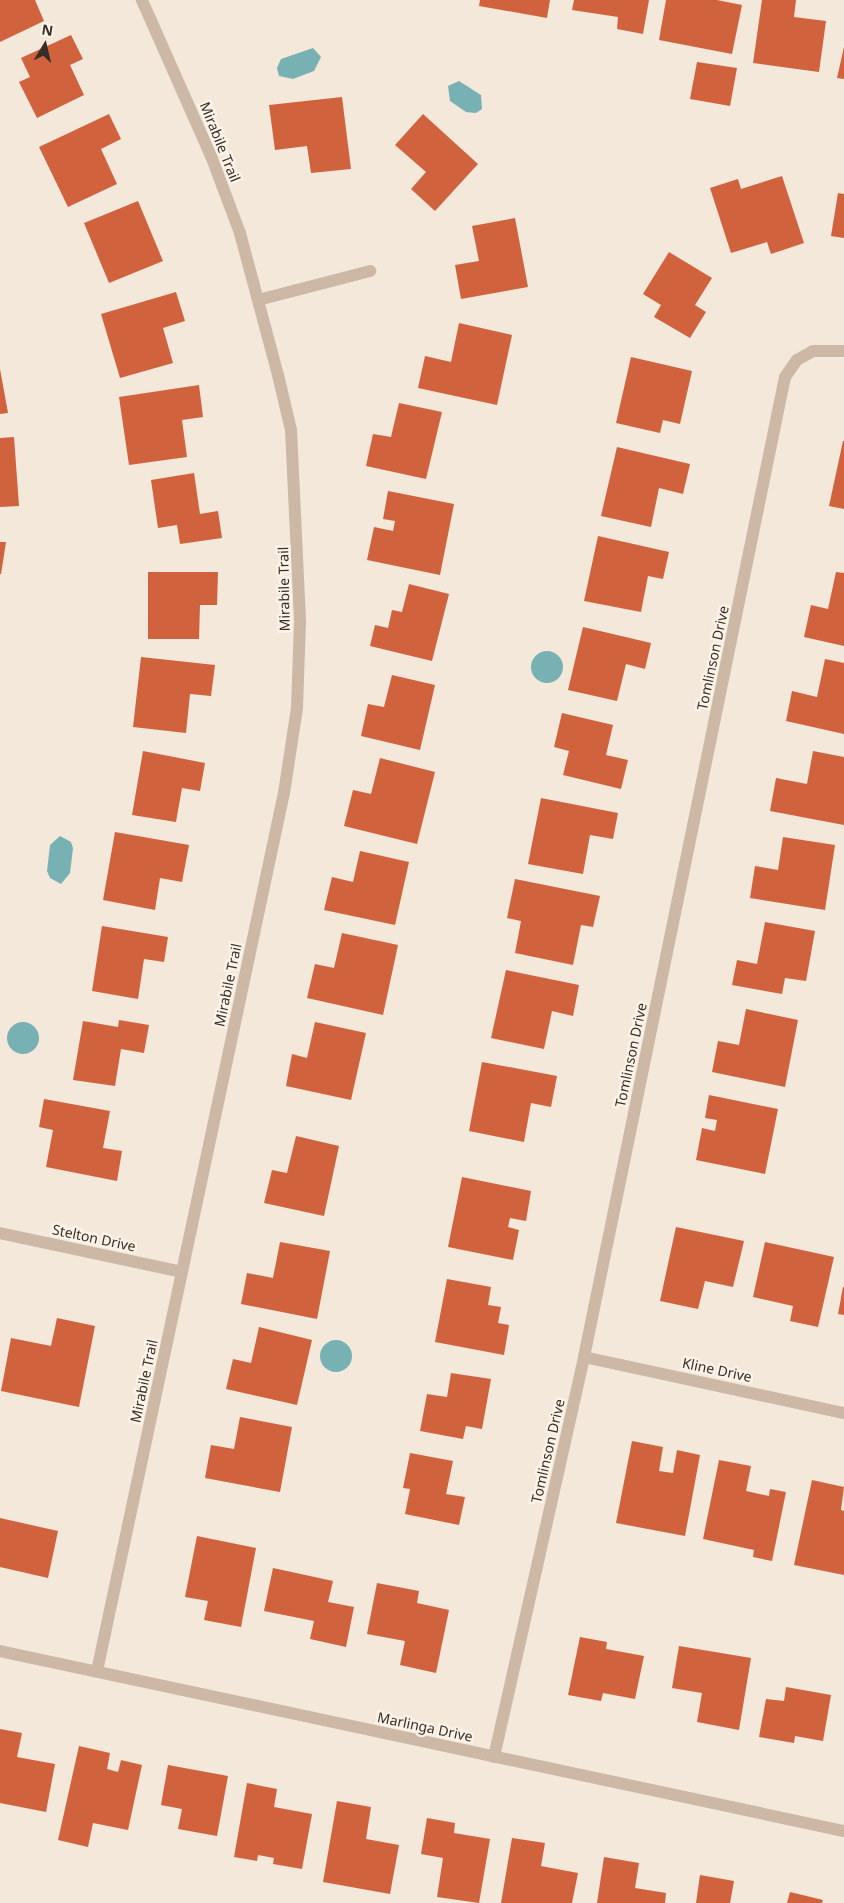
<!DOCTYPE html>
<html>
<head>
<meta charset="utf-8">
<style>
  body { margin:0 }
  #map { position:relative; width:844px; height:1903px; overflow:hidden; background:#f4e8db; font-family:"Noto Sans",sans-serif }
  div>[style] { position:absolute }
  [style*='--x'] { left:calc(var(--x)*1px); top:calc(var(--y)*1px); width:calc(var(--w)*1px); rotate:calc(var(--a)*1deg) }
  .water>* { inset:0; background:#77b1b4 }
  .round { border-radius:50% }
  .building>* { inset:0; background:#d0623d }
  .street>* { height:12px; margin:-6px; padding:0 6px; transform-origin:6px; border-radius:6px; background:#cdb8a6 }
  span { translate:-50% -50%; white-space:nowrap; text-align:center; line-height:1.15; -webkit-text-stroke:5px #fbf2e8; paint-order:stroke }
  .street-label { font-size:14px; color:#392d27 }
  .north { position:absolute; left:20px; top:20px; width:50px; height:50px; -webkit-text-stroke:4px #fbf2e8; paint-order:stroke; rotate:9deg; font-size:14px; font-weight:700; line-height:20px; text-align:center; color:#392d27 }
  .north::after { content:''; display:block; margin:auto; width:18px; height:22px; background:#392d27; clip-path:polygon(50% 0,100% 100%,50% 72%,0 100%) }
</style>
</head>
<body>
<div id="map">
  <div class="water">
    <i style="clip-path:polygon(313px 48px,321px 57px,314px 71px,293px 79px,279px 76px,277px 68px,281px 59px)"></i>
    <i style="clip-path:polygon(459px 81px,481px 95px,482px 109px,476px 113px,466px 112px,450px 101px,448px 86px)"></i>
    <i class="round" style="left:531px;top:651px;width:32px;height:32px"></i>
    <i style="clip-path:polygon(60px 836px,71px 842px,73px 848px,70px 873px,61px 884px,50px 878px,47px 871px,50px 845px)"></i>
    <i class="round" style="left:7px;top:1022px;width:32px;height:32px"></i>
    <i class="round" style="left:320px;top:1340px;width:32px;height:32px"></i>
  </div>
  <div class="building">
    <i style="clip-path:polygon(0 0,35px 0,44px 21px,0 42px)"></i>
    <i style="clip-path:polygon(480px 0,550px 0,547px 18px,479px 6px)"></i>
    <i style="clip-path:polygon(574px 0,649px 0,643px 34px,617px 29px,618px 17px,572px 10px)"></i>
    <i style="clip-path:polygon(666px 0,717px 0,742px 5px,732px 54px,659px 40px)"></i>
    <i style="clip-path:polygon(762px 0,796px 0,794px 17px,826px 21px,819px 72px,753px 63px)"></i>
    <i style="clip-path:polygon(71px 35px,83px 59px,70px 65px,84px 95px,37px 118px,19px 82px,30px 77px,21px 58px)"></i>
    <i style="clip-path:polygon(844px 47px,844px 79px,837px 78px)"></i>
    <i style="clip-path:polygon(697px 62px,737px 68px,730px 106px,690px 99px)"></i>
    <i style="clip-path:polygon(342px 97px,351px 169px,311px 173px,307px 146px,275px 150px,269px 105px)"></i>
    <i style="clip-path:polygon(109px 114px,121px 139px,101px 149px,117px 184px,68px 207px,39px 147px)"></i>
    <i style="clip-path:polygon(423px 114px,478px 164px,435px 211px,411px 189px,426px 172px,395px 145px)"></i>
    <i style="clip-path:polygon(782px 176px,804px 243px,771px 254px,767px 242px,731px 253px,710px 188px,738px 179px,741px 189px)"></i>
    <i style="clip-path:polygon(838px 193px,844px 194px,844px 238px,831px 236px)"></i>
    <i style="clip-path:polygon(138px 201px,163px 261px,109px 283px,84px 223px)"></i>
    <i style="clip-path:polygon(515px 218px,528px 287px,461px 299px,455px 265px,479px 261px,472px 226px)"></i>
    <i style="clip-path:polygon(669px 252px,712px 278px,695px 305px,706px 312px,690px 338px,654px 317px,661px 305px,643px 294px)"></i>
    <i style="clip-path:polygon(176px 292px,185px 321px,163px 328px,173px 363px,120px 378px,101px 314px)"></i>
    <i style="clip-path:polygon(459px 323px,512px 335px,497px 405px,418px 388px,425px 356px,451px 362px)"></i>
    <i style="clip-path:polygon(631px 357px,692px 371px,680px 424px,663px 420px,660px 433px,616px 423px)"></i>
    <i style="clip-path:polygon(0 369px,8px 413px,0 414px)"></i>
    <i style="clip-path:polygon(199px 385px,203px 417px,182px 420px,187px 457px,129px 465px,119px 397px)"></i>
    <i style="clip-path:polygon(399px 403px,442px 412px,426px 479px,366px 466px,373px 434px,391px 437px)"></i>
    <i style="clip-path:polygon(14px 437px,19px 506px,0 507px,0 438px)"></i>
    <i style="clip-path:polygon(843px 441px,844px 441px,844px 509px,829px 506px)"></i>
    <i style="clip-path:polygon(617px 447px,690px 464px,683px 494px,659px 488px,651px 527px,601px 516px)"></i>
    <i style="clip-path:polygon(194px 473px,200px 514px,218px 511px,222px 538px,180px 544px,177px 525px,158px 528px,151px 480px)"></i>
    <i style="clip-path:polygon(388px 491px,454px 504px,440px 575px,367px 560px,374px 527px,393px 531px,395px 521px,383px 519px)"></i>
    <i style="clip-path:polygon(598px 536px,669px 552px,663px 579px,648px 576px,641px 612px,584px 601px)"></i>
    <i style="clip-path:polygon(0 542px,6px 542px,1px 574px,0 574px)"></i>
    <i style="clip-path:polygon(148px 572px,218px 572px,217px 605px,200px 605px,199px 639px,148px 639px)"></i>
    <i style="clip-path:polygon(836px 572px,844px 573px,844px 646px,804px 637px,811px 605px,828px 609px)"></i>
    <i style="clip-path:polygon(409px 584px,449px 594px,432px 661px,370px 646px,375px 625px,388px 628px,392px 610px,402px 612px)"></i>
    <i style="clip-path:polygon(583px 627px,651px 643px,645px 669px,626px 664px,617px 701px,568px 690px)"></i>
    <i style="clip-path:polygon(141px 657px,215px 665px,211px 696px,190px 694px,186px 733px,133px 727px)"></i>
    <i style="clip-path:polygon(825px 659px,844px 663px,844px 734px,786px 721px,792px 691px,817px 697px)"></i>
    <i style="clip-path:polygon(392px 675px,435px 685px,420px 750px,361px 736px,368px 704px,384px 707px)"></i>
    <i style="clip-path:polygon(562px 713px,613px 725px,606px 755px,628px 760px,621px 789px,563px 775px,569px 751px,554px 747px)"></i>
    <i style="clip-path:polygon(143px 751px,205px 763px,200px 791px,182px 788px,176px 822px,132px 815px)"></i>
    <i style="clip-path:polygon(813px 751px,844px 757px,844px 825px,770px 811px,776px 778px,807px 784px)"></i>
    <i style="clip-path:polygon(380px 758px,435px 772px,417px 844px,344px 826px,353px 790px,371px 794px)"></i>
    <i style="clip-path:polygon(541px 798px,618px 813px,613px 839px,590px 835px,583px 874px,528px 864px)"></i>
    <i style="clip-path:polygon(115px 832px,189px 845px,182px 882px,160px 878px,155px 910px,103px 900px)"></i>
    <i style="clip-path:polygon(783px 837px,835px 845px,825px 910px,750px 898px,755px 866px,778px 870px)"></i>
    <i style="clip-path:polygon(360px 851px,409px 862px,395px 925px,324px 910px,332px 877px,353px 882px)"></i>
    <i style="clip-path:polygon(515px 879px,600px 896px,593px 927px,581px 925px,573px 965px,515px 953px,521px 921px,507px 918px)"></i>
    <i style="clip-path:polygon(765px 922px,815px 931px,806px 981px,785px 978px,782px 994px,732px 985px,737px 960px,757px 964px)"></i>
    <i style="clip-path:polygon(102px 926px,168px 937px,164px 962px,144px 959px,138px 999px,92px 991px)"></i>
    <i style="clip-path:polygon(342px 933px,398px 945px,383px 1015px,307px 998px,315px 964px,334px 968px)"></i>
    <i style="clip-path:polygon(506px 970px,579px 985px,573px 1016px,552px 1011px,544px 1049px,491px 1038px)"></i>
    <i style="clip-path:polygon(746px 1009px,798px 1020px,785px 1087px,712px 1072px,718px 1041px,739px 1045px)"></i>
    <i style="clip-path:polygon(119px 1020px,149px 1025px,144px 1053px,121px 1049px,115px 1086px,73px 1080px,83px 1021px,118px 1027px)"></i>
    <i style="clip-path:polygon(315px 1022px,366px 1033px,351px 1100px,286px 1086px,292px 1054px,307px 1058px)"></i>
    <i style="clip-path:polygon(482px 1062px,557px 1076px,551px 1107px,531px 1103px,524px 1142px,469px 1131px)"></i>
    <i style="clip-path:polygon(709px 1095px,778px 1109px,765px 1174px,696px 1160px,702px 1128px,715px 1131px,717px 1120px,705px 1118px)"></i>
    <i style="clip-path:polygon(44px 1099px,110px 1111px,103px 1148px,122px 1151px,117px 1181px,46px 1167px,53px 1130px,39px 1127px)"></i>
    <i style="clip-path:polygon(296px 1136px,339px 1146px,324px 1216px,264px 1203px,272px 1170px,287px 1173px)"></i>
    <i style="clip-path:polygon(462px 1177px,531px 1191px,526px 1221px,510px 1218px,508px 1227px,519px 1230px,513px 1260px,448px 1247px)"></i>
    <i style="clip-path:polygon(676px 1227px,744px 1241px,733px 1287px,705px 1281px,698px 1309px,660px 1301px)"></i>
    <i style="clip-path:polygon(280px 1242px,330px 1251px,317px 1319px,241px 1304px,247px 1273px,273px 1278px)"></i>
    <i style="clip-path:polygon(765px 1242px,834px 1257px,818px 1327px,790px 1321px,793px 1306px,753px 1297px)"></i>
    <i style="clip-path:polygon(447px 1279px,491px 1287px,488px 1305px,501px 1307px,498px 1323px,509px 1325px,504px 1355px,435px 1342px)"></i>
    <i style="clip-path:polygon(843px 1287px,844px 1287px,844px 1315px,838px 1314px)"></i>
    <i style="clip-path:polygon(57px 1318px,95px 1326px,79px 1407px,1px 1391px,11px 1338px,51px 1346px)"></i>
    <i style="clip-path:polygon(259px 1327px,312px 1340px,297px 1405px,226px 1389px,233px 1359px,251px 1363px)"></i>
    <i style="clip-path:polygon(451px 1373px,491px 1379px,482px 1429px,466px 1426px,463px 1439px,420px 1431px,427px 1394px,447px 1397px)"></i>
    <i style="clip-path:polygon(240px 1417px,292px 1427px,280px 1492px,205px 1478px,211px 1445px,234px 1449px)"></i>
    <i style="clip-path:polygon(632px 1441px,663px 1447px,659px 1471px,673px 1473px,677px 1450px,700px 1455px,685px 1536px,616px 1523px)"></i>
    <i style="clip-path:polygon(410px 1453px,453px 1461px,446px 1494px,465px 1497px,459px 1525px,405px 1514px,410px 1489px,403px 1488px)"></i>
    <i style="clip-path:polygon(719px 1460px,751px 1466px,746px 1491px,769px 1496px,770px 1489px,786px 1492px,772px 1561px,753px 1557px,754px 1550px,703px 1539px)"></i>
    <i style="clip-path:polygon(812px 1480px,844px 1487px,841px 1510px,844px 1511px,844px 1575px,794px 1565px)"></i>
    <i style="clip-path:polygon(0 1518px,58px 1531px,48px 1578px,0 1567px)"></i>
    <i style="clip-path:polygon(197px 1536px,256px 1548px,241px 1627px,204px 1620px,208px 1601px,185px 1597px)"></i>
    <i style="clip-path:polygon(273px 1568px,333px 1581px,328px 1602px,354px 1607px,346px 1647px,310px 1639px,314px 1621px,264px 1611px)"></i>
    <i style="clip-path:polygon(377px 1583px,419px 1591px,417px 1603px,449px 1610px,436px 1673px,400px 1665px,405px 1641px,367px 1634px)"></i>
    <i style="clip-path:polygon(580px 1637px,607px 1642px,606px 1649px,644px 1656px,635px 1699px,603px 1693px,601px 1701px,568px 1695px)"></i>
    <i style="clip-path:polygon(679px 1646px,751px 1658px,739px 1730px,697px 1722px,702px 1693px,672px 1688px)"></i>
    <i style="clip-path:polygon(786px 1687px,831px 1695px,823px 1741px,795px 1736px,794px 1743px,759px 1737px,766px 1699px,784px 1701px)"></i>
    <i style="clip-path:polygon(0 1729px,22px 1733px,17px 1757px,55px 1764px,46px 1812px,0 1803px)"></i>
    <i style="clip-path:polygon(79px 1746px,110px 1753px,107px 1769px,118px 1772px,121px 1760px,142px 1765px,128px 1830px,93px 1823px,88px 1847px,58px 1840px)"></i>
    <i style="clip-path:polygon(168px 1765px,228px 1776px,217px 1836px,178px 1829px,182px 1809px,161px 1805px)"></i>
    <i style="clip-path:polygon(247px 1783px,277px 1789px,274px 1807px,312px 1814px,302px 1869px,273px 1864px,274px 1858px,258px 1855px,257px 1861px,234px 1857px)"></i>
    <i style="clip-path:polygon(337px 1801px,371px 1807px,366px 1839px,399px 1845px,390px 1894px,323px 1882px)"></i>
    <i style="clip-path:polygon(427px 1818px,455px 1823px,454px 1833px,490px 1839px,479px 1903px,437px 1897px,443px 1858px,421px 1854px)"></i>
    <i style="clip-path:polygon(512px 1838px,545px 1843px,541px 1866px,578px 1873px,572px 1903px,501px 1903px)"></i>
    <i style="clip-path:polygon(604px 1857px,639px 1863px,635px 1888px,666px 1893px,665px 1903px,597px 1903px)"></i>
    <i style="clip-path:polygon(700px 1875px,734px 1881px,730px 1903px,696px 1903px)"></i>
    <i style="clip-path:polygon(790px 1892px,823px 1900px,822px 1903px,787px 1903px)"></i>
  </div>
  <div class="street">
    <i style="--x:258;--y:300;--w:116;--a:-14.5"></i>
    <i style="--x:0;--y:1233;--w:186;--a:12.1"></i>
    <i style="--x:584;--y:1357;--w:266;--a:12.2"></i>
    <i style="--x:0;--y:1651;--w:863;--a:12.04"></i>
    <i style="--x:97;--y:1671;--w:898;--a:-77.98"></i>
    <i style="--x:284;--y:793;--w:86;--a:-81.3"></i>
    <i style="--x:297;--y:708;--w:88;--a:-88"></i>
    <i style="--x:300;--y:620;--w:190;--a:-92.7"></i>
    <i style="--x:291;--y:430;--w:57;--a:-103.3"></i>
    <i style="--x:278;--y:375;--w:147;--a:-105"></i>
    <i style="--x:240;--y:233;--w:82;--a:-110.6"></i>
    <i style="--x:211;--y:156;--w:171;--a:-113.9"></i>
    <i style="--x:494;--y:1757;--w:410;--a:-77.3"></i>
    <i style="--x:584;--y:1357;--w:1000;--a:-78.41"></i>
    <i style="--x:785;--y:377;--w:21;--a:-55"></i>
    <i style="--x:797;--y:360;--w:18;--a:-29"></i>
    <i style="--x:813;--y:351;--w:31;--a:0"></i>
  </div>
  <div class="street-label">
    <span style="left:220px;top:142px;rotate:68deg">Mirabile Trail</span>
    <span style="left:284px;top:589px;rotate:-91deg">Mirabile Trail</span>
    <span style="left:713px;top:658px;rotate:-78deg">Tomlinson Drive</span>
    <span style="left:228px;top:985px;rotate:-78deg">Mirabile Trail</span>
    <span style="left:631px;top:1055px;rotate:-78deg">Tomlinson Drive</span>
    <span style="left:94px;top:1238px;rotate:12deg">Stelton Drive</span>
    <span style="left:717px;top:1370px;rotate:12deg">Kline Drive</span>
    <span style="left:144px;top:1381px;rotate:-78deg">Mirabile Trail</span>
    <span style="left:548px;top:1451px;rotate:-77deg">Tomlinson Drive</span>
    <span style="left:425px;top:1727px;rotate:12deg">Marlinga Drive</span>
  </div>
  <div class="north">N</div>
</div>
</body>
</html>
